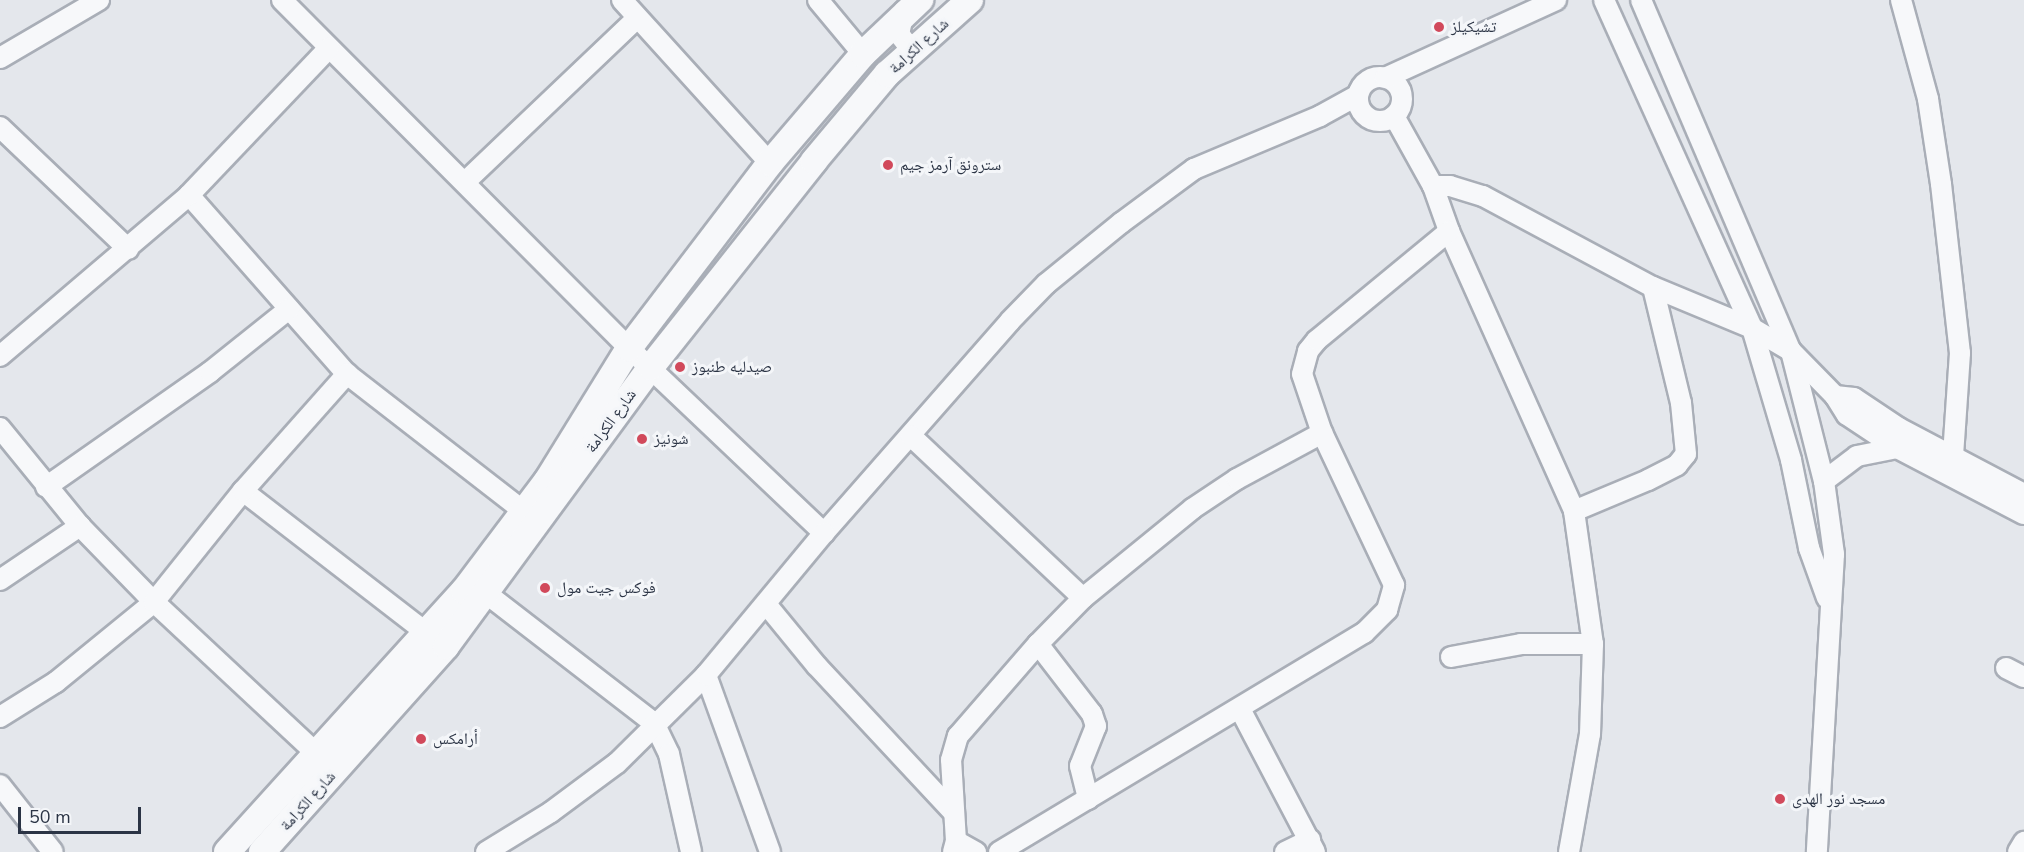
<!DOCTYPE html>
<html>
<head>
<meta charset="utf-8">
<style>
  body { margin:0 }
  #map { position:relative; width:2024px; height:852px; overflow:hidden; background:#e4e7ec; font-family:"Nunito Sans","Noto Naskh Arabic",sans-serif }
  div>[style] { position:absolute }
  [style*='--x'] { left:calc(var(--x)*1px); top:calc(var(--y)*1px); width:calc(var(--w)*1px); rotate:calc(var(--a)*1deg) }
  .roads { filter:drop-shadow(2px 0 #a9aeb7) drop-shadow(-2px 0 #a9aeb7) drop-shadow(0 2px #a9aeb7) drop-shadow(0 -2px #a9aeb7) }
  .minor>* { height:20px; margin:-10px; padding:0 10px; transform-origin:10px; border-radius:10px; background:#f7f8fa }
  .minor>.ring { margin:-10px; padding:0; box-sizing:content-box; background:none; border:20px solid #f7f8fa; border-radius:50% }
  .tertiary>* { height:26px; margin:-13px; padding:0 13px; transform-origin:13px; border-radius:13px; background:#f7f8fa }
  .dots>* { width:16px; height:16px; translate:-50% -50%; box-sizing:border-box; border:3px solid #f4f6f9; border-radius:50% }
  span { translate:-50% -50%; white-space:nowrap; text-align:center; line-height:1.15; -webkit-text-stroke:6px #f4f6f9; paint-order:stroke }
  .poi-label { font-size:16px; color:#2b3445 }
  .left { translate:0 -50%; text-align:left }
  .street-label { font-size:16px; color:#2b3445 }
  .scale { position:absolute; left:18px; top:807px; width:123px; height:27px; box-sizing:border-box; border:3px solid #2b3445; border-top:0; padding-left:8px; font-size:18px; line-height:21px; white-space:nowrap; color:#2b3445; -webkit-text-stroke:4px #f4f6f9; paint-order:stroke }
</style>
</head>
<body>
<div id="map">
  <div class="roads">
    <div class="minor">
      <i style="--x:282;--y:0;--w:491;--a:45.1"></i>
      <i style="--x:629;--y:348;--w:269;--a:43.5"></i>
      <i style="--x:824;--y:533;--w:282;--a:-48.7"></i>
      <i style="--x:1010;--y:321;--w:52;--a:-45.8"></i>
      <i style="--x:1046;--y:284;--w:97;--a:-39.1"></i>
      <i style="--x:1121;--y:223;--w:91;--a:-36.5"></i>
      <i style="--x:1194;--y:169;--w:137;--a:-22.8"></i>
      <i style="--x:1320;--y:116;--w:43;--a:-28.9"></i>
      <i style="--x:622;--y:0;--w:220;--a:47.8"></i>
      <i style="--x:818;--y:0;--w:70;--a:50.2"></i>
      <i style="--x:1604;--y:0;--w:360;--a:65.7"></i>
      <i style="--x:1752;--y:328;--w:138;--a:73.5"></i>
      <i style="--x:1791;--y:460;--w:90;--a:78.4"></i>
      <i style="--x:1809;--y:548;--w:53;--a:70.2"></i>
      <i style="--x:1641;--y:0;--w:382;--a:66.9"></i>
      <i style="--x:1791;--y:351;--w:134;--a:75.8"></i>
      <i style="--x:1824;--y:481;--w:74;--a:82.2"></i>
      <i style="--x:1834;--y:554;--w:298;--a:93.3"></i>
      <i style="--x:1901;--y:0;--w:103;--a:74.7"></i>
      <i style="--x:1928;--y:99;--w:86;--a:81.3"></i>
      <i style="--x:1941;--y:184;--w:170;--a:83.6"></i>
      <i style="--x:1960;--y:353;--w:102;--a:93.9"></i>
      <i style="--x:904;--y:11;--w:24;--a:102"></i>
      <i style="--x:899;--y:34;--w:11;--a:52"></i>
      <i style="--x:906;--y:43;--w:11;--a:15"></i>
      <i style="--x:0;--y:58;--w:115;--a:-30.4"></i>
      <i class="ring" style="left:1358px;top:77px;width:24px;height:24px"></i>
      <i style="--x:1385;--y:78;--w:188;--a:-24.5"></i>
      <i style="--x:1394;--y:116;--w:80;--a:60.9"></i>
      <i style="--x:1433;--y:186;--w:48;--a:70.4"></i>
      <i style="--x:1449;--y:231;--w:307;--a:65.9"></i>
      <i style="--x:1574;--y:511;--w:134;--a:81.9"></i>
      <i style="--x:1593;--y:644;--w:90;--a:91.9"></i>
      <i style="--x:1590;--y:734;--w:120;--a:100.1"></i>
      <i style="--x:0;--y:127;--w:177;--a:43.6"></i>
      <i style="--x:465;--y:182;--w:238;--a:-43.6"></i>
      <i style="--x:1433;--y:186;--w:17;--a:0"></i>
      <i style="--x:1450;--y:186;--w:34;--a:17"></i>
      <i style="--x:1483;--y:196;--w:193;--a:28.2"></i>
      <i style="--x:1653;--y:287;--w:107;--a:22.5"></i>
      <i style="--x:1752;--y:328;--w:45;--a:30.5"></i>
      <i style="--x:1791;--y:351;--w:63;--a:45.6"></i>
      <i style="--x:1835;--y:396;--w:22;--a:58"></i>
      <i style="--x:1847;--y:415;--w:60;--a:33.4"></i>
      <i style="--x:1897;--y:448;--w:143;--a:27.5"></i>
      <i style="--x:189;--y:195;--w:239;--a:48.6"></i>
      <i style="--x:347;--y:374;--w:225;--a:37.8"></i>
      <i style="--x:0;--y:356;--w:248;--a:-40.4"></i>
      <i style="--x:189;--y:195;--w:203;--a:-46.4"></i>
      <i style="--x:1835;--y:396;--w:19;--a:6"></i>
      <i style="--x:1854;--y:398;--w:54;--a:33.7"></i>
      <i style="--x:1899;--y:428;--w:141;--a:27.8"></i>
      <i style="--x:0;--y:428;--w:127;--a:50.8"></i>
      <i style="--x:80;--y:526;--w:106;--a:45.8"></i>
      <i style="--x:154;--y:602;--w:220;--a:43"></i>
      <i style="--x:911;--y:436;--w:236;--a:43.3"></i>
      <i style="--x:1824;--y:481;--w:41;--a:-37.1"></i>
      <i style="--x:1857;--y:456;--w:41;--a:-11.3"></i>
      <i style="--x:46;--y:487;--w:200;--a:-35"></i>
      <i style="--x:210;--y:372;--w:101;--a:-38.6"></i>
      <i style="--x:243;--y:491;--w:244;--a:37.7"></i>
      <i style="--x:1574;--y:511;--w:80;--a:-22.7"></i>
      <i style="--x:1648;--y:480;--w:33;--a:-27"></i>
      <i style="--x:1677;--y:465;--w:14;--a:-51"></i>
      <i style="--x:1686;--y:454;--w:51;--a:-95.6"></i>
      <i style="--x:1681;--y:403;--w:119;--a:-103.6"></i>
      <i style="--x:0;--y:580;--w:97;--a:-34"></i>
      <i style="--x:487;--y:594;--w:211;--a:37.7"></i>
      <i style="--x:654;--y:723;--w:34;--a:64"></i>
      <i style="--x:669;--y:754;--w:100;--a:77.3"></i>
      <i style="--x:766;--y:604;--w:80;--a:50.6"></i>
      <i style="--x:817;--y:666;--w:201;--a:47"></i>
      <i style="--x:1038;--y:644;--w:88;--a:52.4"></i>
      <i style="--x:1092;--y:714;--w:13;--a:72"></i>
      <i style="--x:1096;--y:726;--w:43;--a:111.8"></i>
      <i style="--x:1080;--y:766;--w:34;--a:76"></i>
      <i style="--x:1451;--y:657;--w:71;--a:-10.5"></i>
      <i style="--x:1521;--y:644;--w:72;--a:0"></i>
      <i style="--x:2006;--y:668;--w:20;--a:27"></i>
      <i style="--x:706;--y:675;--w:188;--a:70.1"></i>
      <i style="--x:1240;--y:709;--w:161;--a:62.3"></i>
      <i style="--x:0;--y:717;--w:66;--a:-32"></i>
      <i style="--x:56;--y:682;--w:127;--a:-39.2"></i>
      <i style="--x:154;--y:602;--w:142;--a:-51.3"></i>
      <i style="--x:243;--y:491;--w:157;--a:-48.4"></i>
      <i style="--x:0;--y:785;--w:85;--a:51.7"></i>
      <i style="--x:956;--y:841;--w:23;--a:29"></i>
      <i style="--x:486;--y:852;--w:76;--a:-31.6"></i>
      <i style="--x:551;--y:812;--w:82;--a:-36.6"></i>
      <i style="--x:617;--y:763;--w:125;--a:-44.7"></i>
      <i style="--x:706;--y:675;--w:185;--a:-50.3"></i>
      <i style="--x:953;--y:852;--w:11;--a:-75"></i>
      <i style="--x:956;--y:841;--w:81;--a:-93.5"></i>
      <i style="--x:951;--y:760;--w:25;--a:-74"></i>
      <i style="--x:958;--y:736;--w:122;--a:-49"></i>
      <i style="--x:1038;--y:644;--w:64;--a:-45.6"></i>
      <i style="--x:1083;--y:598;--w:141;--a:-39.2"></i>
      <i style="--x:1192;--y:509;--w:54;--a:-33.7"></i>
      <i style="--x:1237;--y:479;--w:97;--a:-28.4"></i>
      <i style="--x:999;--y:852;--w:426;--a:-31"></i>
      <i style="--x:1364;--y:633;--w:33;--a:-45"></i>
      <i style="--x:1387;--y:610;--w:26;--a:-74"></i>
      <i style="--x:1394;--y:585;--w:168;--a:-115.3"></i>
      <i style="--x:1322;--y:433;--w:62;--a:-108.7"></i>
      <i style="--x:1302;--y:374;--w:24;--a:-75"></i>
      <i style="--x:1308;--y:351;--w:14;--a:-51"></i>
      <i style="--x:1317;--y:340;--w:171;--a:-39.5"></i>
      <i style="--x:1285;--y:852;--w:28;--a:-26"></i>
      <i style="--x:2018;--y:852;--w:12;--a:-59"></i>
    </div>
    <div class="tertiary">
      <i style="--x:227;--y:852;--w:353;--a:-47.8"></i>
      <i style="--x:464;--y:591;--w:138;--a:-53"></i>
      <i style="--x:547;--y:481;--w:156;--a:-58.3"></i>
      <i style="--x:629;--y:348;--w:233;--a:-52.7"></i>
      <i style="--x:770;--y:163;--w:143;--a:-49.5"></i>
      <i style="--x:863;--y:54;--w:79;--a:-43.5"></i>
      <i style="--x:262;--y:852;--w:276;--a:-48.2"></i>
      <i style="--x:446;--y:646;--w:346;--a:-53.7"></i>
      <i style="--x:651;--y:367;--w:263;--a:-51.6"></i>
      <i style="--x:814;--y:161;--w:114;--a:-50"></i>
      <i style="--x:887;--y:74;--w:111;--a:-41.7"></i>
    </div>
  </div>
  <div class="dots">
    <i style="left:1439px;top:27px;background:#d1495b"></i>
    <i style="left:888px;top:165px;background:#d1495b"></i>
    <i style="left:680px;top:367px;background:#d1495b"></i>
    <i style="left:642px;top:439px;background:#d1495b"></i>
    <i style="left:545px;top:588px;background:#d1495b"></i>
    <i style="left:421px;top:739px;background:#d1495b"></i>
    <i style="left:1780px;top:799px;background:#d1495b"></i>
  </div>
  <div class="poi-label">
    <span class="left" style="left:1451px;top:27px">تشيكيلز</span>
    <span class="left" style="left:900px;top:165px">سترونق آرمز جيم</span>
    <span class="left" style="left:692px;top:367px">صيدليه طنبوز</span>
    <span class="left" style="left:654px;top:439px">شونيز</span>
    <span class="left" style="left:557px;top:588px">فوكس جيت مول</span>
    <span class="left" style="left:433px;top:739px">أرامكس</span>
    <span class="left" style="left:1792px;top:799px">مسجد نور الهدى</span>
  </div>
  <div class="street-label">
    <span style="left:919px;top:46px;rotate:-42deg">شارع الكرامة</span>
    <span style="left:611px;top:421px;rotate:-54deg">شارع الكرامة</span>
    <span style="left:308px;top:801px;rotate:-48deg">شارع الكرامة</span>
  </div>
  <div class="scale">50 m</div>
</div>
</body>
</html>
